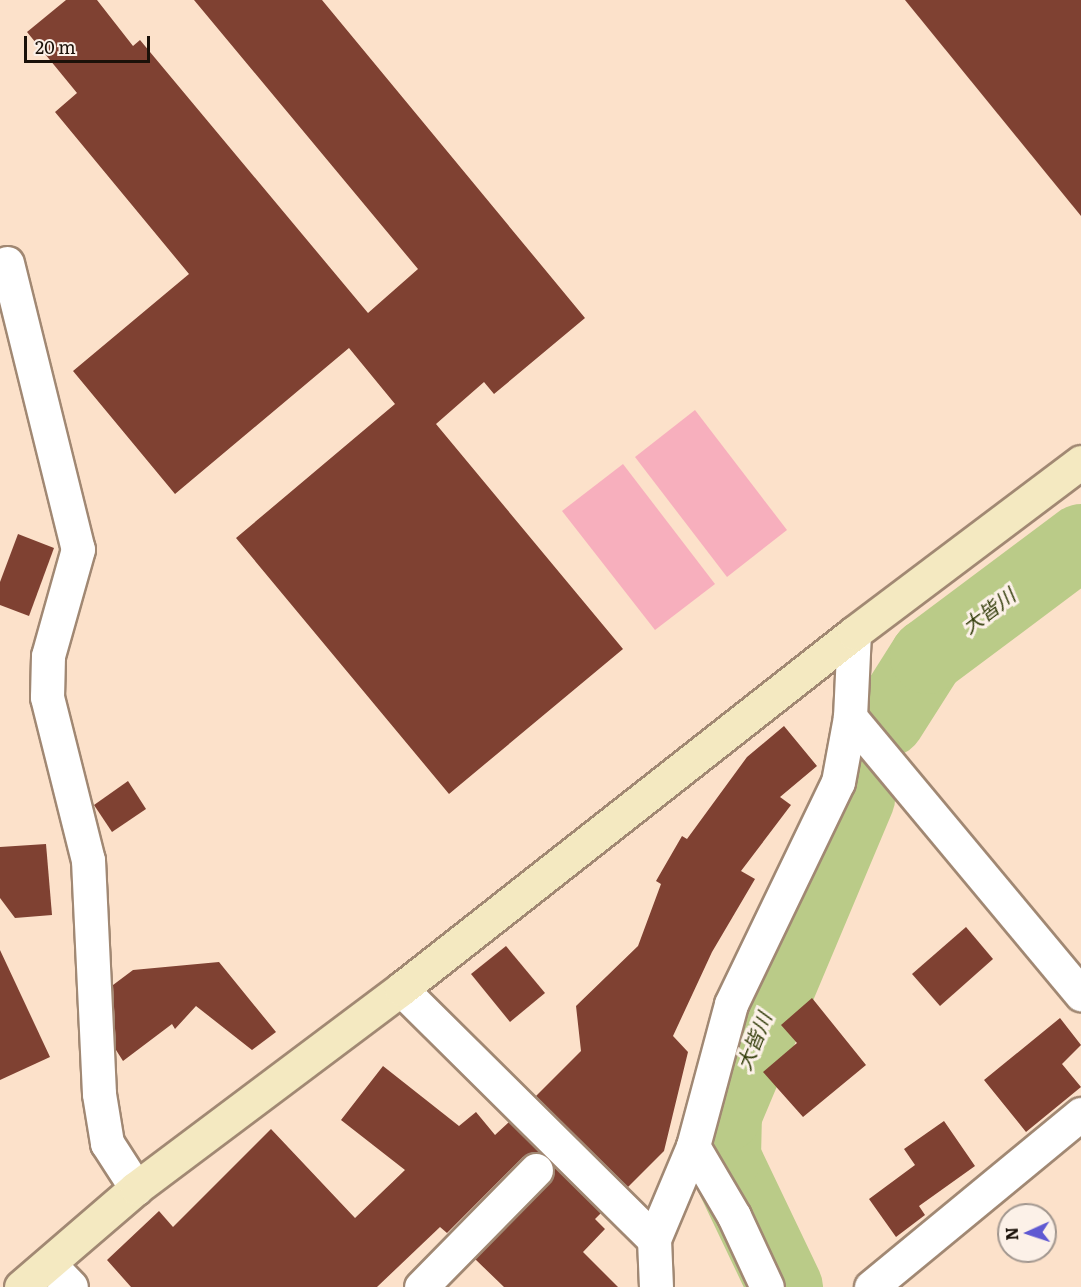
<!DOCTYPE html>
<html>
<head>
<meta charset="utf-8">
<style>
  body { margin:0 }
  #map { position:relative; width:1081px; height:1287px; overflow:hidden; background:#fce1ca; font-family:Literata,"Noto Sans JP",serif }
  div>[style] { position:absolute }
  [style*='--x'] { left:calc(var(--x)*1px); top:calc(var(--y)*1px); width:calc(var(--w)*1px); rotate:calc(var(--a)*1deg) }
  .green>* { inset:0; background:#f7afbd }
  .river>* { height:75px; margin:-37.5px; padding:0 37.5px; transform-origin:37.5px; border-radius:37.5px; background:#bacb88 }
  .building>* { inset:0; background:#7f4132 }
  .roads { filter:drop-shadow(2px 0 #a18873) drop-shadow(-2px 0 #a18873) drop-shadow(0 2px #a18873) drop-shadow(0 -2px #a18873) }
  .street>* { height:33px; margin:-16.5px; padding:0 16.5px; transform-origin:16.5px; border-radius:16.5px; background:#fff }
  .secondary>* { height:33px; margin:-16.5px; padding:0 16.5px; transform-origin:16.5px; border-radius:16.5px; background:#f4e9c1 }
  span { translate:-50% -50%; white-space:nowrap; text-align:center; line-height:1.15; -webkit-text-stroke:6px #fcf1e8; paint-order:stroke }
  .water-label { font-size:20px; color:#333d0b; font-style:italic }
  .north { position:absolute; left:997px; top:1203px; width:60px; height:60px; box-sizing:border-box; background:#fcf1e8; border:2px solid #a2978f; border-radius:50%; rotate:267deg; font-size:16px; font-weight:700; line-height:24px; text-align:center; color:#1a1109 }
  .north::after { content:''; display:block; margin:auto; width:21px; height:27px; background:#5f59d2; clip-path:polygon(50% 0,100% 100%,50% 72%,0 100%) }
  .scale { position:absolute; left:24px; top:36px; width:126px; height:27px; box-sizing:border-box; border:3px solid #1a1109; border-top:0; padding-left:8px; font-size:18px; line-height:21px; white-space:nowrap; color:#1a1109; -webkit-text-stroke:4px #fcf1e8; paint-order:stroke }
</style>
</head>
<body>
<div id="map">
  <div class="green">
    <i style="clip-path:polygon(695px 410px,787px 530px,727px 577px,635px 457px)"></i>
    <i style="clip-path:polygon(623px 464px,715px 584px,655px 630px,562px 511px)"></i>
  </div>
  <div class="river">
    <i style="--x:887;--y:719;--w:75;--a:-57.6"></i>
    <i style="--x:927;--y:656;--w:192;--a:-36.8"></i>
    <i style="--x:785;--y:1287;--w:144;--a:-115.5"></i>
    <i style="--x:723;--y:1157;--w:43;--a:-88.7"></i>
    <i style="--x:724;--y:1114;--w:344;--a:-67.2"></i>
  </div>
  <div class="building">
    <i style="clip-path:polygon(66px 0,97px 0,133px 46px,140px 40px,368px 313px,418px 269px,194px 0,322px 0,585px 318px,494px 394px,484px 382px,436px 424px,623px 649px,449px 794px,236px 538px,395px 404px,349px 348px,175px 494px,73px 371px,189px 274px,55px 112px,77px 93px,27px 32px)"></i>
    <i style="clip-path:polygon(905px 0,1081px 0,1081px 216px)"></i>
    <i style="clip-path:polygon(18px 534px,54px 548px,29px 616px,0 605px,0 582px)"></i>
    <i style="clip-path:polygon(784px 726px,817px 766px,780px 797px,791px 805px,741px 871px,755px 879px,712px 952px,673px 1036px,688px 1052px,664px 1151px,628px 1187px,536px 1096px,581px 1051px,576px 1006px,638px 946px,661px 884px,656px 881px,682px 836px,687px 839px,747px 757px)"></i>
    <i style="clip-path:polygon(128px 781px,146px 809px,112px 832px,94px 805px)"></i>
    <i style="clip-path:polygon(46px 844px,52px 915px,15px 918px,0 898px,0 847px)"></i>
    <i style="clip-path:polygon(966px 927px,993px 959px,940px 1006px,912px 974px)"></i>
    <i style="clip-path:polygon(506px 946px,545px 993px,510px 1022px,471px 974px)"></i>
    <i style="clip-path:polygon(0 950px,50px 1057px,0 1080px)"></i>
    <i style="clip-path:polygon(219px 962px,276px 1032px,252px 1050px,196px 1006px,175px 1029px,172px 1024px,123px 1061px,116px 1050px,113px 985px,133px 970px)"></i>
    <i style="clip-path:polygon(812px 998px,866px 1065px,803px 1117px,763px 1072px,797px 1043px,781px 1025px)"></i>
    <i style="clip-path:polygon(1060px 1018px,1081px 1045px,1062px 1064px,1081px 1087px,1026px 1132px,984px 1080px)"></i>
    <i style="clip-path:polygon(383px 1066px,459px 1126px,476px 1112px,495px 1135px,509px 1122px,539px 1152px,523px 1157px,447px 1233px,440px 1227px,377px 1287px,131px 1287px,107px 1260px,159px 1211px,173px 1227px,271px 1129px,355px 1218px,405px 1170px,341px 1120px)"></i>
    <i style="clip-path:polygon(944px 1121px,975px 1166px,919px 1206px,925px 1215px,896px 1237px,869px 1199px,915px 1165px,904px 1149px)"></i>
    <i style="clip-path:polygon(554px 1167px,601px 1213px,595px 1219px,605px 1229px,583px 1252px,618px 1287px,504px 1287px,475px 1259px,549px 1183px)"></i>
  </div>
  <div class="roads">
    <div class="street">
      <i style="--x:7;--y:263;--w:295;--a:76.1"></i>
      <i style="--x:78;--y:549;--w:111;--a:105.7"></i>
      <i style="--x:48;--y:656;--w:41;--a:91.4"></i>
      <i style="--x:47;--y:697;--w:168;--a:75.9"></i>
      <i style="--x:88;--y:860;--w:234;--a:87.3"></i>
      <i style="--x:99;--y:1094;--w:50;--a:80.7"></i>
      <i style="--x:107;--y:1143;--w:54;--a:57.2"></i>
      <i style="--x:850;--y:717;--w:361;--a:50.2"></i>
      <i style="--x:401;--y:989;--w:356;--a:44.7"></i>
      <i style="--x:693;--y:1146;--w:81;--a:59.6"></i>
      <i style="--x:734;--y:1216;--w:78;--a:65.1"></i>
      <i style="--x:50;--y:1265;--w:30;--a:46"></i>
      <i style="--x:421;--y:1287;--w:164;--a:-45.5"></i>
      <i style="--x:656;--y:1287;--w:48;--a:-92.4"></i>
      <i style="--x:654;--y:1239;--w:101;--a:-67.2"></i>
      <i style="--x:693;--y:1146;--w:147;--a:-75"></i>
      <i style="--x:731;--y:1004;--w:246;--a:-64.3"></i>
      <i style="--x:838;--y:782;--w:66;--a:-79.5"></i>
      <i style="--x:850;--y:717;--w:84;--a:-87.3"></i>
      <i style="--x:871;--y:1287;--w:272;--a:-39.5"></i>
    </div>
    <div class="secondary">
      <i style="--x:21;--y:1287;--w:152;--a:-40.7"></i>
      <i style="--x:136;--y:1188;--w:331;--a:-36.9"></i>
      <i style="--x:401;--y:989;--w:576;--a:-38.16"></i>
      <i style="--x:854;--y:633;--w:284;--a:-37"></i>
    </div>
  </div>
  <div class="water-label">
    <span style="left:988px;top:610px;rotate:-37deg">大皆川</span>
    <span style="left:753px;top:1041px;rotate:-68deg">大皆川</span>
  </div>
  <div class="north">N</div>
  <div class="scale">20 m</div>
</div>
</body>
</html>
